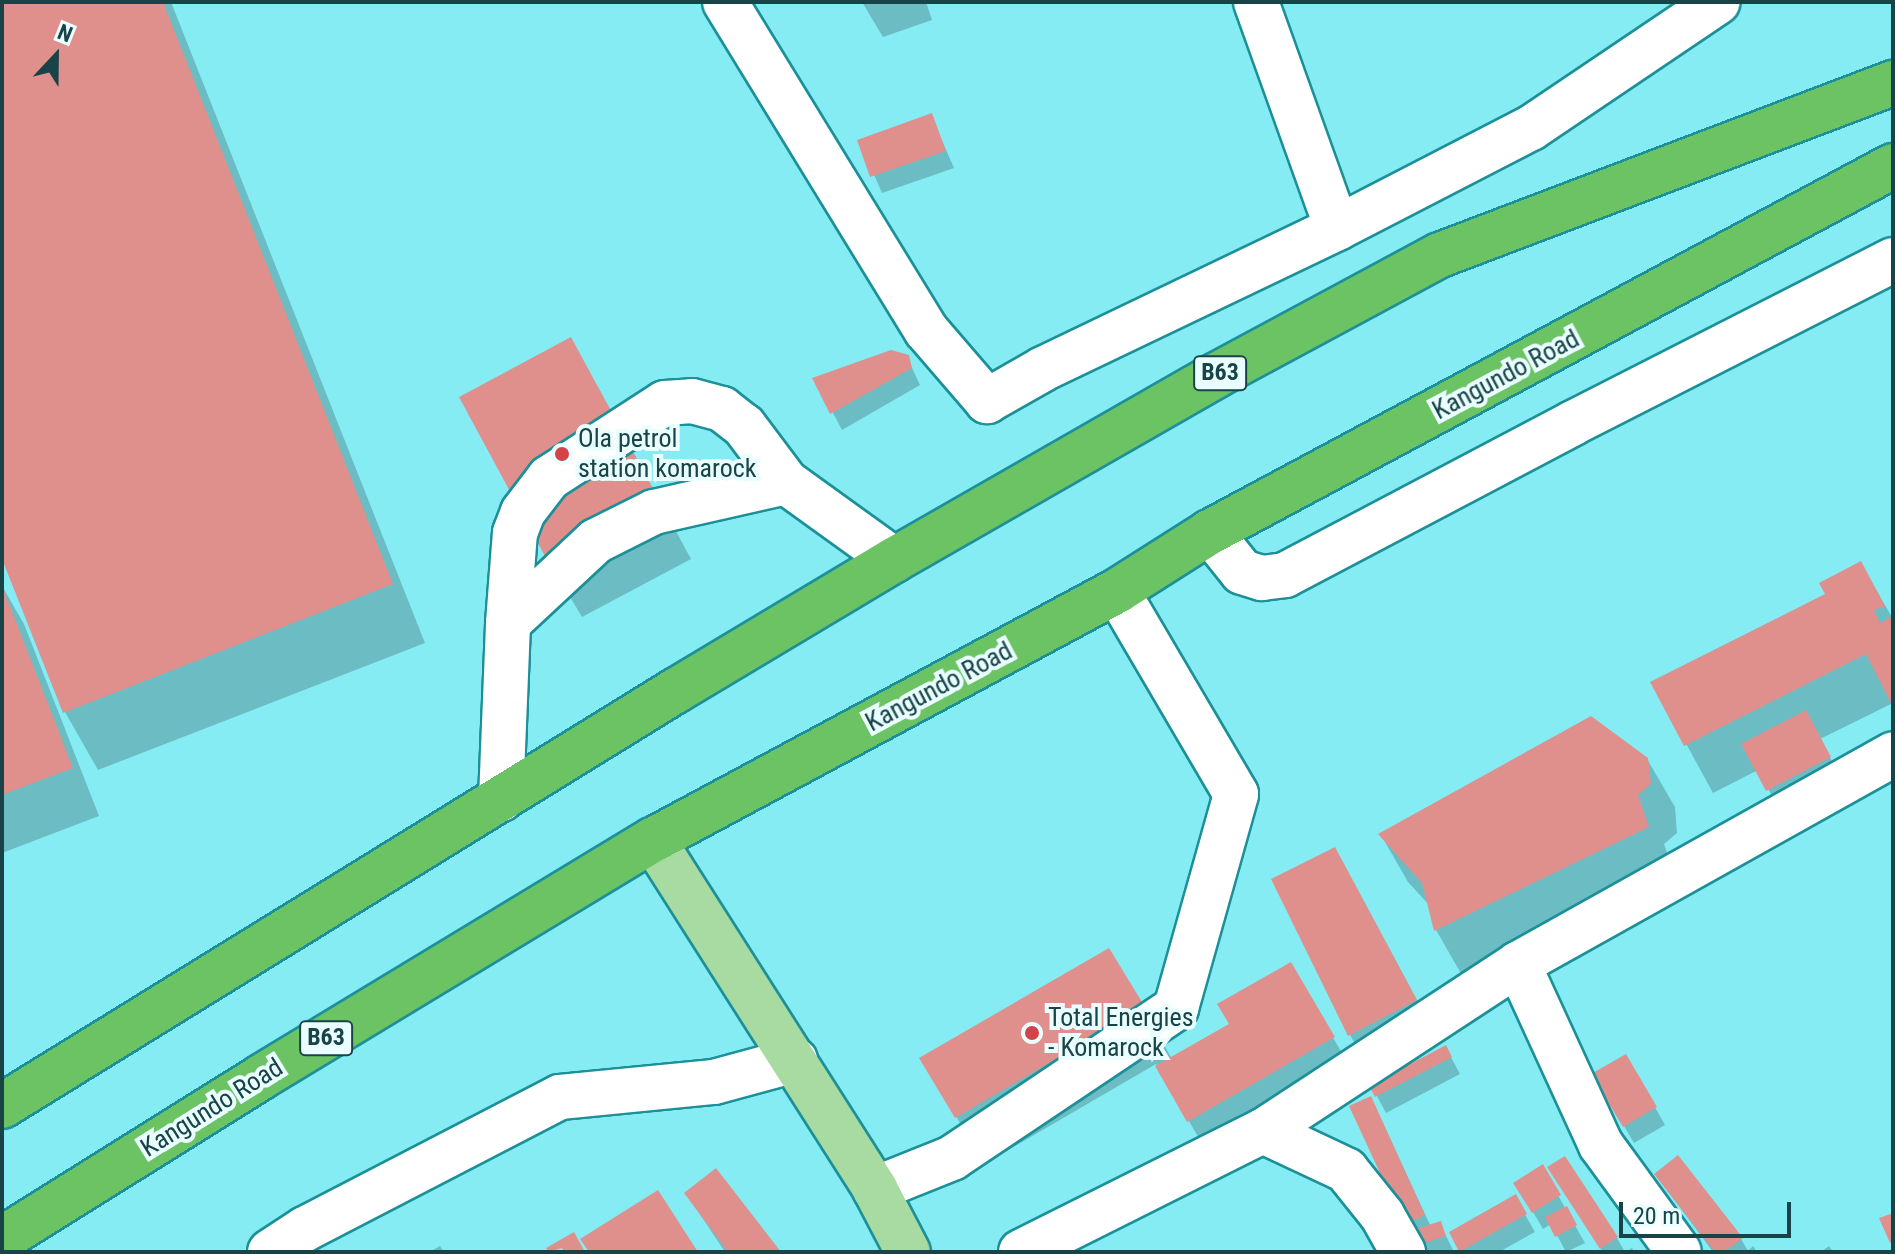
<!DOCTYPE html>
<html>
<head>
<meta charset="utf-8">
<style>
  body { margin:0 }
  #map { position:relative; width:1895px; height:1254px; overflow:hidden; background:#86ecf4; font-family:"Roboto Condensed",sans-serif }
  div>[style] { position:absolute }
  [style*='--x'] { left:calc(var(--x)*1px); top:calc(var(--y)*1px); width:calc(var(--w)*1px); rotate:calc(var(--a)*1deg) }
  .shadow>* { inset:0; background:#0003 }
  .building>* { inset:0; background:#df908d }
  .roads { filter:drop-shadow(2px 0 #1c9098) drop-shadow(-2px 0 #1c9098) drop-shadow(0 2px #1c9098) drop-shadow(0 -2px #1c9098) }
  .minor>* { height:44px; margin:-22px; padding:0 22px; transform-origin:22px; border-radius:22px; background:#fff }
  .major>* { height:44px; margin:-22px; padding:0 22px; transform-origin:22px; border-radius:22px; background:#a7dba2 }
  .highway>* { height:44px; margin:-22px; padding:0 22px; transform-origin:22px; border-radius:22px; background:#6cc364 }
  .dots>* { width:22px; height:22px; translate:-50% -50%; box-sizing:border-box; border:4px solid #ebfeff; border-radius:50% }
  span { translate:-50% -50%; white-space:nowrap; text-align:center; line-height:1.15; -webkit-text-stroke:8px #ebfeff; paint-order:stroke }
  .shield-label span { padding:2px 6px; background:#ebfeff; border:2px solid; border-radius:6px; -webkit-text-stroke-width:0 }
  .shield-label { font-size:24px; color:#184447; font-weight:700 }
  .street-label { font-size:26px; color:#184447 }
  .poi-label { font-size:26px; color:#184447 }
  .left { translate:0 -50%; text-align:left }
  .frame { position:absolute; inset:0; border:4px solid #184447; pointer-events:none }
  .north { position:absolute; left:16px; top:16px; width:80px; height:80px; -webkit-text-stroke:6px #ebfeff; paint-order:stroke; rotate:22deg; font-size:22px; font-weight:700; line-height:32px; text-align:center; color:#184447 }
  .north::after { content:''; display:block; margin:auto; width:28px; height:36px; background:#184447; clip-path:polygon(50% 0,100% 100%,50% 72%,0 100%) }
  .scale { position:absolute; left:1619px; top:1202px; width:172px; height:36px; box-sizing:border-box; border:4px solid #184447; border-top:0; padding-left:10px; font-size:24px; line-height:28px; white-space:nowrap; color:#184447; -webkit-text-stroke:6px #ebfeff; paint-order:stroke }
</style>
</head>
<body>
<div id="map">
  <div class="shadow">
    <i style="clip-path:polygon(2px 2px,171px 2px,425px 643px,98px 770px,65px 712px,2px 553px)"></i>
    <i style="clip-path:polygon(862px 2px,926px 2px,932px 20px,883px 37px)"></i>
    <i style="clip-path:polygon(931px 116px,954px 168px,882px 193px,860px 142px)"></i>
    <i style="clip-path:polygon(907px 357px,920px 385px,842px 430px,815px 379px)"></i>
    <i style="clip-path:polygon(598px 387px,691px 559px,582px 617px,554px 570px)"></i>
    <i style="clip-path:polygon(1861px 564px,1893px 619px,1893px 703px,1820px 739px,1848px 791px,1787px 824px,1758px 770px,1713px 793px,1653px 683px,1827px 594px)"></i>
    <i style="clip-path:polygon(2px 586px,24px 624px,99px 816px,2px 853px)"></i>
    <i style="clip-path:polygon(1647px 759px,1675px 807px,1677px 833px,1664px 844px,1675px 875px,1463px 977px,1436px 930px,1430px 906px,1408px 882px,1381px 835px)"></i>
    <i style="clip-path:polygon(1354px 883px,1435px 1034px,1369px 1068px,1350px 1035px)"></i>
    <i style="clip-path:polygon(1291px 965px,1353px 1072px,1208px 1154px,1156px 1064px,984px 1164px,922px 1058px,1143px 1008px,1172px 1059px,1231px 1025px)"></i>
    <i style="clip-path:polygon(1446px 1048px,1460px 1074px,1386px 1113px,1372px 1087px)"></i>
    <i style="clip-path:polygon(1626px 1056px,1665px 1125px,1634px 1143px,1594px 1075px)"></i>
    <i style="clip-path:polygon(1379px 1115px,1431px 1227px,1440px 1224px,1454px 1252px,1425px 1252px,1415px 1241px)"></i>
    <i style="clip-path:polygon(1542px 1167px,1585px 1243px,1566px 1252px,1551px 1224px,1543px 1229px,1526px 1200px)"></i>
    <i style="clip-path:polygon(1656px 1175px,1741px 1239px,1748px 1251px,1753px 1246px,1757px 1252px,1713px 1252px)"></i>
    <i style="clip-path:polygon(1559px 1184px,1617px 1238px,1625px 1252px,1632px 1248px,1634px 1252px,1603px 1252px)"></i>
    <i style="clip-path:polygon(686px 1193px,779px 1252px,725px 1252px)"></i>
    <i style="clip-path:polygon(1515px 1197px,1535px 1232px,1499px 1252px,1461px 1252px,1452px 1233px)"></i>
    <i style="clip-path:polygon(440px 1246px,444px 1252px,430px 1252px)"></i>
    <i style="clip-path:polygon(1829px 1246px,1833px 1252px,1821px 1252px)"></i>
  </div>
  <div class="building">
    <i style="clip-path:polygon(2px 2px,163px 2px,393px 584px,63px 713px,2px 559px)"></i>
    <i style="clip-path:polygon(932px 113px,946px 151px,870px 177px,857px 140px)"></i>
    <i style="clip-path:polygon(571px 337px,665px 511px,553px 571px,459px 397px)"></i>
    <i style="clip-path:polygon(891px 350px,909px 355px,912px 368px,830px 414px,812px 378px)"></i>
    <i style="clip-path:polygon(1861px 561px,1885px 606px,1874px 610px,1880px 623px,1893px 616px,1893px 707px,1866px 654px,1684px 746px,1650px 682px,1825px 594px,1819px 583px)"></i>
    <i style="clip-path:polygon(2px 586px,73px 768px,2px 795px)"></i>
    <i style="clip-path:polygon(1806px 710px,1831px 757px,1766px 791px,1741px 744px)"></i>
    <i style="clip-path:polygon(1591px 716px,1648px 758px,1651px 784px,1638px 795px,1649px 827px,1434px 931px,1422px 883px,1378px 834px)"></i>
    <i style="clip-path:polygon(1335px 847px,1417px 1000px,1348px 1036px,1271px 879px)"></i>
    <i style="clip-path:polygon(1109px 948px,1145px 1007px,955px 1118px,919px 1058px)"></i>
    <i style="clip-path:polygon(1291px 962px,1335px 1037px,1187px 1122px,1155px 1066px,1229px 1024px,1217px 1004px)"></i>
    <i style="clip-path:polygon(1446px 1045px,1452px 1057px,1375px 1097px,1369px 1086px)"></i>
    <i style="clip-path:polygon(1626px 1054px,1657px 1107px,1623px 1127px,1591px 1074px)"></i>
    <i style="clip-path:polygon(1371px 1096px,1425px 1215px,1404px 1225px,1349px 1106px)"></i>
    <i style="clip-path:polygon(1678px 1155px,1743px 1238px,1724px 1252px,1715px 1252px,1654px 1174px)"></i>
    <i style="clip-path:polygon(1565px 1156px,1618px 1237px,1600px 1249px,1547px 1167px)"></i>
    <i style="clip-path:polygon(1543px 1164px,1561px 1195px,1532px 1213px,1513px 1183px)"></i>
    <i style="clip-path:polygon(716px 1168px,781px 1252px,728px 1252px,684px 1193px)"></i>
    <i style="clip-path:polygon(658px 1190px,698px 1252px,589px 1252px,580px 1239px)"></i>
    <i style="clip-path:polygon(1516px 1194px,1527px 1214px,1459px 1252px,1449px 1232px)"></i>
    <i style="clip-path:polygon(1567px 1206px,1577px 1225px,1555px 1237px,1545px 1217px)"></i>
    <i style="clip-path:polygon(1893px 1213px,1893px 1242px,1890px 1243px,1879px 1218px)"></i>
    <i style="clip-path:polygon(1441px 1221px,1446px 1236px,1418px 1245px,1413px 1230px)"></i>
    <i style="clip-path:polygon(574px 1232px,585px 1252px,564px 1252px,562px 1248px,549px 1252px,546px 1248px)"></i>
  </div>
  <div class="roads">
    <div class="minor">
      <i style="--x:725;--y:2;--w:385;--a:58.5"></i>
      <i style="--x:926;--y:330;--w:94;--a:49.3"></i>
      <i style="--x:987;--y:401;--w:64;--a:-29.7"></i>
      <i style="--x:1043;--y:369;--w:326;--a:-25.6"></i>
      <i style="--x:1337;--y:228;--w:218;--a:-27.3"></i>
      <i style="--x:1531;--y:128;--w:225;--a:-34"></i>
      <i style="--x:1256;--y:2;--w:240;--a:70.3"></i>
      <i style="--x:1210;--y:532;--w:51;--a:51.3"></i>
      <i style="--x:1242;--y:572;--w:21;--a:17"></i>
      <i style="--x:1262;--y:578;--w:23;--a:-7"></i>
      <i style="--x:1285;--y:575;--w:326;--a:-27.8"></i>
      <i style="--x:1573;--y:423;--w:359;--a:-27"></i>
      <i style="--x:508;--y:623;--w:120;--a:-43"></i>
      <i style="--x:596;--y:541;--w:65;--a:-26.6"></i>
      <i style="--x:654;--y:512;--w:135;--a:-12.8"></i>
      <i style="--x:501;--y:799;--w:176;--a:-87.7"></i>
      <i style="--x:508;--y:623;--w:90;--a:-85.6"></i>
      <i style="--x:515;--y:533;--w:22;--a:-69"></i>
      <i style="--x:523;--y:512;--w:43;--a:-52.6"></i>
      <i style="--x:549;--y:478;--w:138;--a:-32.9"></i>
      <i style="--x:665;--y:403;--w:27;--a:-4"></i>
      <i style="--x:692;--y:401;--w:31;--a:15"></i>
      <i style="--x:722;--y:409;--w:28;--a:38"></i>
      <i style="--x:744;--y:426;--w:70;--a:53.1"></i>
      <i style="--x:786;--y:482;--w:133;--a:35.8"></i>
      <i style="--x:1518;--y:964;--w:199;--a:65.4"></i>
      <i style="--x:1601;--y:1145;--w:132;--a:53.9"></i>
      <i style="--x:1263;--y:1131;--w:92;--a:25.2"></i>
      <i style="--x:1346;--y:1170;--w:58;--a:51.3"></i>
      <i style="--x:1382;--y:1215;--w:43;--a:60.4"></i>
      <i style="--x:875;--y:1189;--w:83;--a:-21.9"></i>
      <i style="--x:952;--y:1158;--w:270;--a:-33.8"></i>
      <i style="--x:1176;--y:1008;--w:222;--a:-74.3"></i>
      <i style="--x:1236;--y:794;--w:235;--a:-120.4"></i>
      <i style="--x:270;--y:1252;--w:42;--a:-33.3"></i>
      <i style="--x:305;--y:1229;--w:287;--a:-27.4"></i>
      <i style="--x:560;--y:1097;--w:155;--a:-5.6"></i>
      <i style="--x:714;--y:1082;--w:84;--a:-15.2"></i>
      <i style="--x:1021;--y:1252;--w:271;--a:-26.6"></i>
      <i style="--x:1263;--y:1131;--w:305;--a:-33.2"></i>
      <i style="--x:1518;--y:964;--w:430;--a:-29.2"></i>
    </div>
    <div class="major">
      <i style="--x:653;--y:840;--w:414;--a:57.5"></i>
      <i style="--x:875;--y:1189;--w:71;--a:62.4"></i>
    </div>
    <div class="highway">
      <i style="--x:2;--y:1106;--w:791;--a:-31.66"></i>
      <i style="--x:675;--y:691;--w:255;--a:-30.9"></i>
      <i style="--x:894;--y:560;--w:370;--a:-29.8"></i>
      <i style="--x:1215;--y:376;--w:255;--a:-28.3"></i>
      <i style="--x:1440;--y:255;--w:485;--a:-20.8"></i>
      <i style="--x:2;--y:1239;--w:305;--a:-32"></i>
      <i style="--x:261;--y:1077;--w:458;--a:-31.2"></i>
      <i style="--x:653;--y:840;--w:527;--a:-28.22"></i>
      <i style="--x:1117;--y:591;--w:110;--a:-32.4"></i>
      <i style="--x:1210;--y:532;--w:775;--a:-28.19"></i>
    </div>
  </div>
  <div class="dots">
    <i style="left:562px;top:454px;background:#d34349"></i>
    <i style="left:1032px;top:1033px;background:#d34349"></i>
  </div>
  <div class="shield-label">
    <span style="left:1220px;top:373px">B63</span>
    <span style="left:326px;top:1038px">B63</span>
  </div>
  <div class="street-label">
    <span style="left:1506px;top:375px;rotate:-28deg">Kangundo Road</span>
    <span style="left:939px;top:687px;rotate:-28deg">Kangundo Road</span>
    <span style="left:212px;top:1108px;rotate:-32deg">Kangundo Road</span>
  </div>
  <div class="poi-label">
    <span class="left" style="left:578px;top:454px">Ola petrol<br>station komarock</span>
    <span class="left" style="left:1048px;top:1033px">Total Energies<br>- Komarock</span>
  </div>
  <div class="frame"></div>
  <div class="north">N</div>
  <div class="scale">20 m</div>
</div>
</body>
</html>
